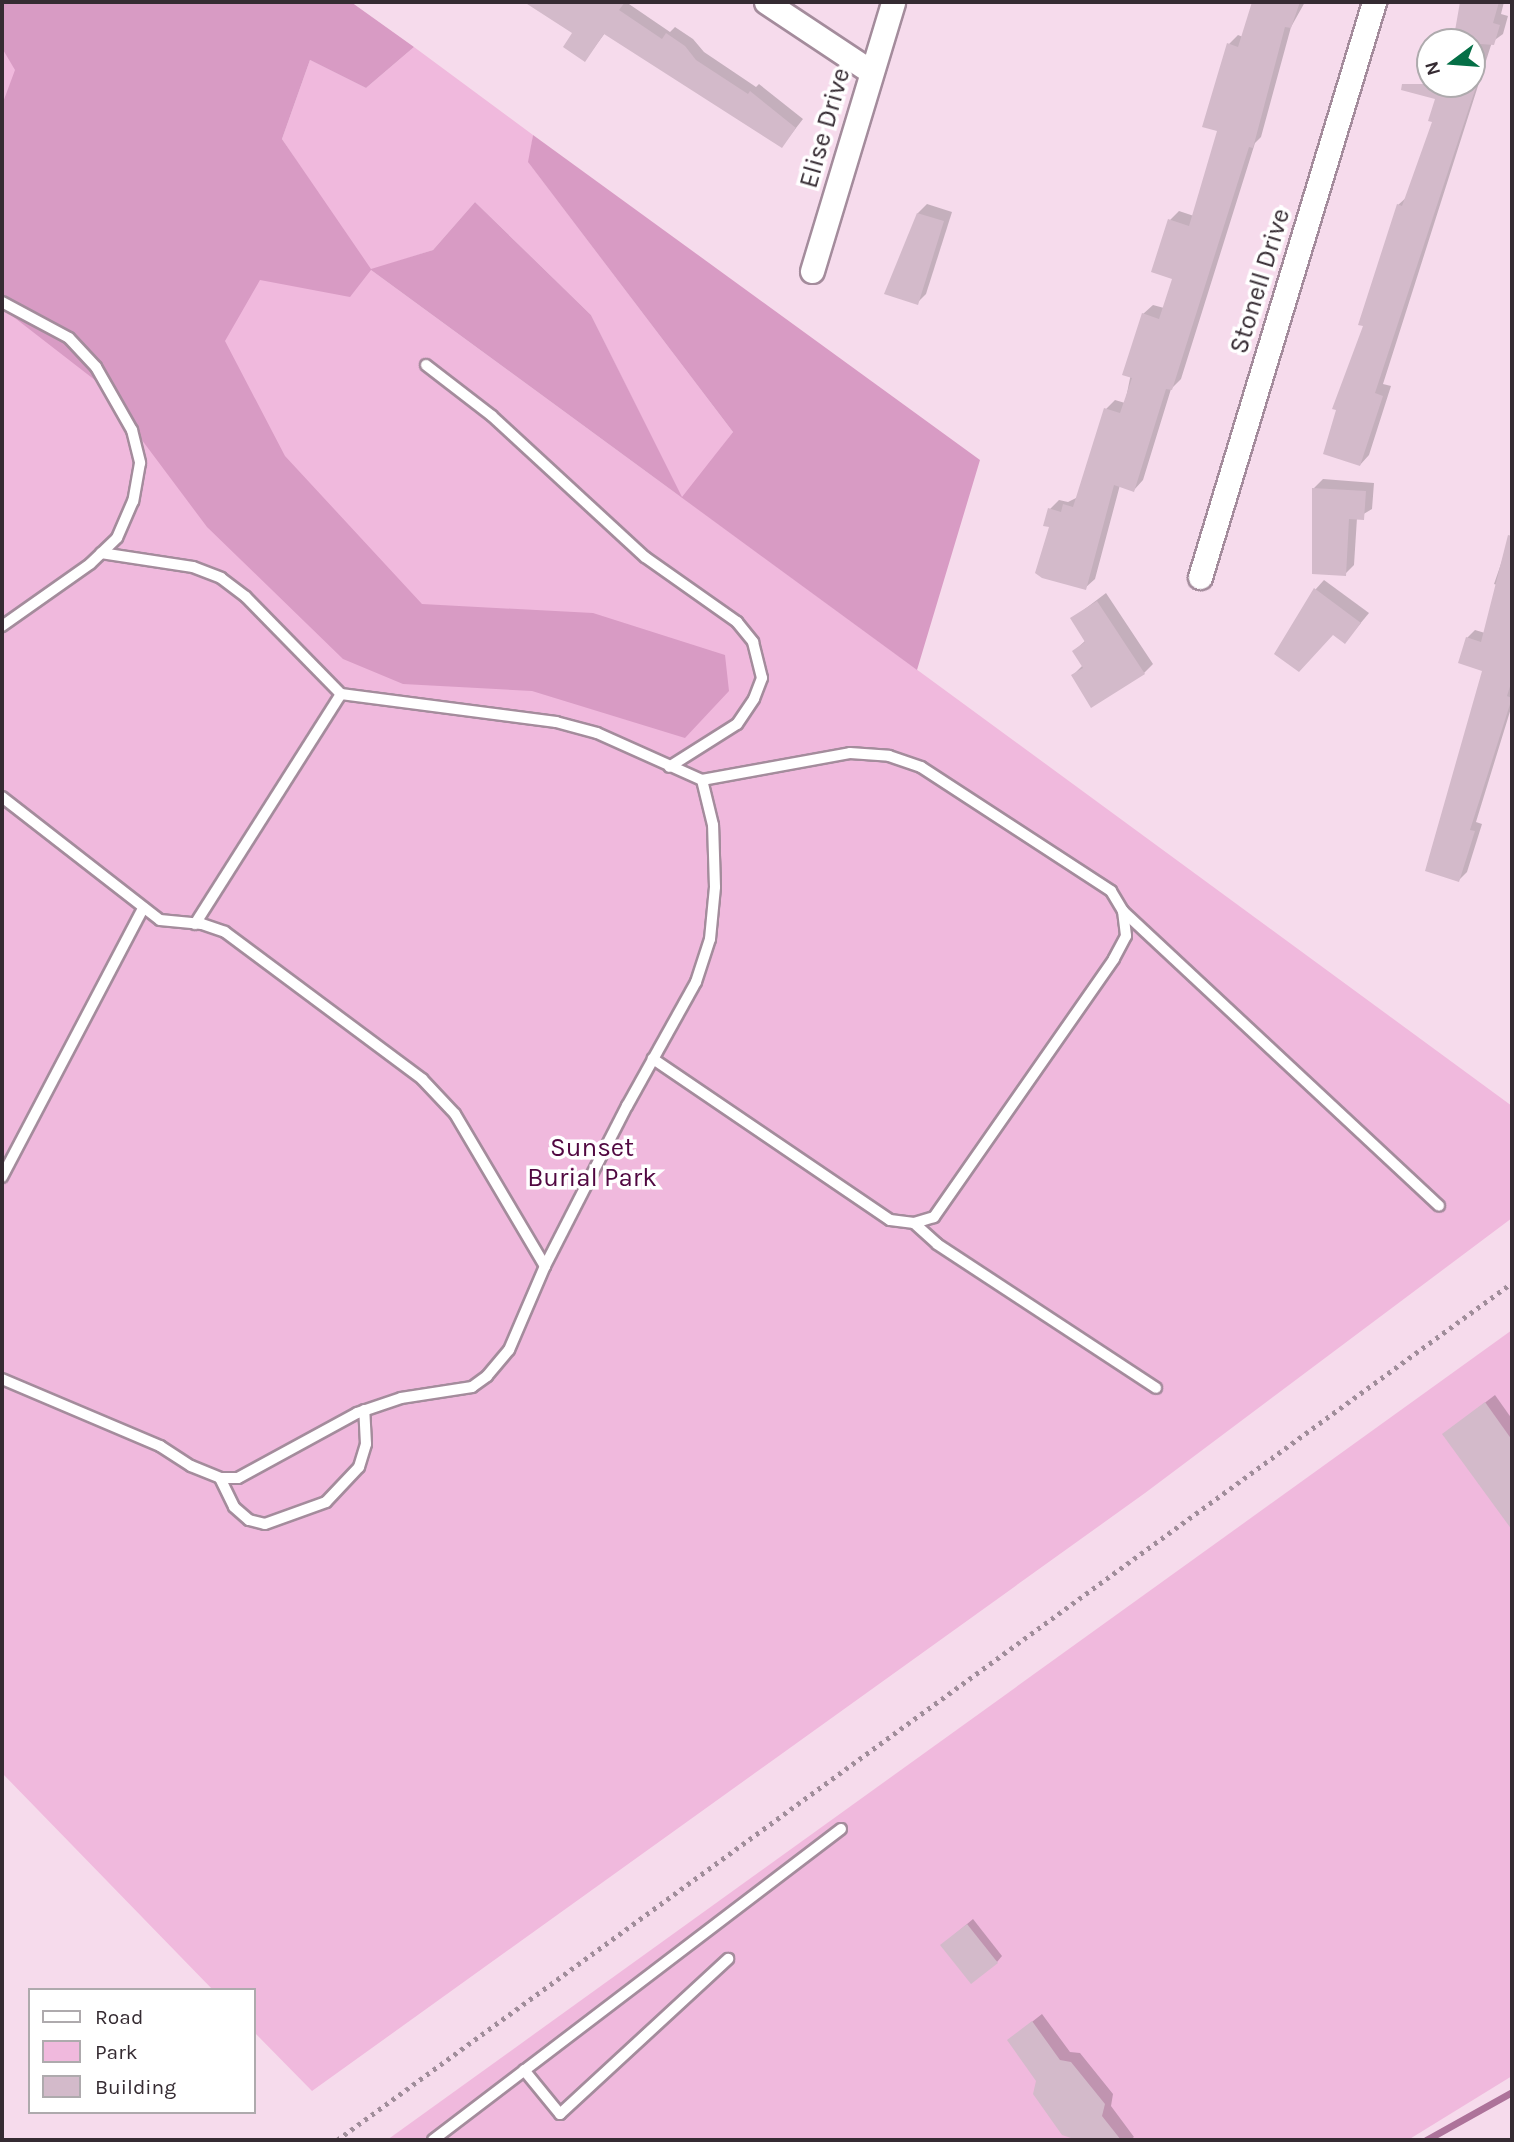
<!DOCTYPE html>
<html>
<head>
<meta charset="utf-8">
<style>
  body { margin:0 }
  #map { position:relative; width:1514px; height:2142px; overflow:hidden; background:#f6dbec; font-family:Karla,sans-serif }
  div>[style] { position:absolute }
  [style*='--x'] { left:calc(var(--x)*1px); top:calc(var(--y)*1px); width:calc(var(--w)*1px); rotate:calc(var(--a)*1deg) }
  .green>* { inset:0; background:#f0b9dd }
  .forest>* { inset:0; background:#d89bc4 }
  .shadow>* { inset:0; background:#0003 }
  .stream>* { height:7px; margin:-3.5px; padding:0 3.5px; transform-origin:3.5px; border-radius:3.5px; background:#ad739a }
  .building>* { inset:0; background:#d3baca }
  .path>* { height:4.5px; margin-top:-2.25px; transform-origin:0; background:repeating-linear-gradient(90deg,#a08d9a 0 3.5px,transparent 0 8.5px) }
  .roads { filter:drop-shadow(2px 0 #a48c9c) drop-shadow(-2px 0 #a48c9c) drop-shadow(0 2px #a48c9c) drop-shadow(0 -2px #a48c9c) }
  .lane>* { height:10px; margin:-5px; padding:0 5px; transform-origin:5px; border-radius:5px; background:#fff }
  .street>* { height:23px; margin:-11.5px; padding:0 11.5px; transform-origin:11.5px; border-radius:11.5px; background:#fff }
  span { translate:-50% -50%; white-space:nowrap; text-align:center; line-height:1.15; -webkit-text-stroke:7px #fff; paint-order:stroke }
  .street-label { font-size:26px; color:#352b32 }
  .park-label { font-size:26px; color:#510841 }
  .frame { position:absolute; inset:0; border:4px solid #352b32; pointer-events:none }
  .legend { position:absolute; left:28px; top:1988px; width:228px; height:126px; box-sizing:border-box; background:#fff; border:2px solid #aeaaad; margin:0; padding:9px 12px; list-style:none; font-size:21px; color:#352b32 }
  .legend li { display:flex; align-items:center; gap:14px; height:35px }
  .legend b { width:35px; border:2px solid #aeaaad }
  .north { position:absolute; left:1416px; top:28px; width:70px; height:70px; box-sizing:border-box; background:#fff; border:2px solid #aeaaad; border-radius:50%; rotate:254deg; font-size:19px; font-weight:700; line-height:28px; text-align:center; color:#352b32 }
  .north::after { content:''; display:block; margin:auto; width:24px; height:32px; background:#046f46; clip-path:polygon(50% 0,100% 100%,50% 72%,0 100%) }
</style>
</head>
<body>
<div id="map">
  <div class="green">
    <i style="clip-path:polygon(evenodd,2px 2px,368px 268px,282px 139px,310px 60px,366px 88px,414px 47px,533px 135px,529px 163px,733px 432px,683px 498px,1512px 1106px,1512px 1218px,1145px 1493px,312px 2091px,254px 2032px,254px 1990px,213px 1990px,2px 1773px,2px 2px,475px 202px,591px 315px,681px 497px,371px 270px,433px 250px,475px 202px)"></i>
    <i style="clip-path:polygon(1512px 1330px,1512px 2076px,1408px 2140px,387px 2140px)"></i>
  </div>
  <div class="forest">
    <i style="clip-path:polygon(2px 2px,351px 2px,414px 47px,366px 88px,310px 60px,282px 139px,371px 269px,433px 250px,475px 202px,591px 315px,682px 497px,733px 432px,528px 162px,533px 135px,980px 460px,917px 670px,371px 270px,350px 297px,260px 280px,225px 341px,285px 456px,422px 604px,593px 613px,725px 655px,729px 691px,685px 738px,532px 691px,403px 684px,343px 659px,207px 527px,100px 384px,2px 308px,2px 105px,15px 70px,2px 48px)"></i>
  </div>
  <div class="shadow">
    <i style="clip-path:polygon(537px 2px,626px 2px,670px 32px,675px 27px,693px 39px,704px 52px,756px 87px,759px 84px,803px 119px,782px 146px,605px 33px,585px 60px,574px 33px,534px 6px)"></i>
    <i style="clip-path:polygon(1254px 2px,1305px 2px,1291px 27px,1261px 137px,1255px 143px,1181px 379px,1171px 389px,1143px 480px,1134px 490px,1120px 485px,1095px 579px,1085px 588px,1051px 526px,1050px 509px,1059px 500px,1068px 502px,1078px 497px,1106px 409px,1115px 400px,1125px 403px,1143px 314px,1153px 305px,1164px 308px,1174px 278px,1170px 220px,1179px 211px,1194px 216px,1219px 130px,1229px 44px,1238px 35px,1243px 37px)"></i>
    <i style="clip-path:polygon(1463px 2px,1504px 2px,1501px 14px,1508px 16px,1503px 34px,1492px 42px,1383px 384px,1391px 386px,1369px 455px,1360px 465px,1365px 325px,1398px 205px,1408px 196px,1435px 121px,1430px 120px,1440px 84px,1472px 84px,1472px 42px,1458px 18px)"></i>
    <i style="clip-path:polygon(927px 204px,952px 212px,926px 294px,917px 303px,918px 213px)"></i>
    <i style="clip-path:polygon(1323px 479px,1374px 483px,1372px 509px,1357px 518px,1354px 565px,1345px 574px,1314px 488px)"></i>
    <i style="clip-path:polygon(1512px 532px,1512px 705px,1476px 822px,1482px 824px,1467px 872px,1459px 880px,1484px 670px,1467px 638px,1475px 630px,1485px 633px,1500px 586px,1494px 584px)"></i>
    <i style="clip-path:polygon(1324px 580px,1369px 613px,1345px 642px,1315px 590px)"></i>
    <i style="clip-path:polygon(1106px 593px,1153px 664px,1144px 673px,1073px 675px,1083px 665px,1074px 651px,1086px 640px,1073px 618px)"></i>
    <i style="clip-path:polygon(1495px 1395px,1512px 1419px,1512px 1513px,1506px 1518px,1444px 1434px)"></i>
    <i style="clip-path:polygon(973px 1919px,1002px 1956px,997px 1962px,948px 1940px)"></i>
    <i style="clip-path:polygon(1042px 2014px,1070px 2052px,1080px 2053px,1113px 2094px,1111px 2106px,1134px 2137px,1130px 2140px,1079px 2140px,1009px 2040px)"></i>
  </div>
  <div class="stream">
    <i style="--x:1426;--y:2140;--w:98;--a:-29.2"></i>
  </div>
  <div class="building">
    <i style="clip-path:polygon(524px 2px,625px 2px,619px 10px,662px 39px,666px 33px,685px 46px,696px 60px,748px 94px,750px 91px,796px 128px,782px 148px,604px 34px,585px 62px,563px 47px,572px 33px)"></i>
    <i style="clip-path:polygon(1252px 2px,1300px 2px,1291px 28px,1285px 27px,1253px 148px,1249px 147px,1172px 390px,1166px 389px,1134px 492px,1114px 485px,1086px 590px,1042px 578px,1035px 573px,1049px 527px,1043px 526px,1048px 508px,1061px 512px,1063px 504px,1073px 507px,1104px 408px,1120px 413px,1132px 378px,1122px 375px,1142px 313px,1159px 319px,1172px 279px,1151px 272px,1168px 219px,1189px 226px,1217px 131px,1202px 127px,1227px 43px,1238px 47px)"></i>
    <i style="clip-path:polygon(1460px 2px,1499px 2px,1493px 23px,1500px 25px,1494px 45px,1453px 42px)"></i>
    <i style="clip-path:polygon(1402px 84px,1477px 84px,1375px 393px,1383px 396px,1360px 466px,1323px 454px,1336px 410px,1332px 409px,1363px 326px,1358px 325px,1397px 204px,1402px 206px,1432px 122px,1428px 121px,1435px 99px,1401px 90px)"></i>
    <i style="clip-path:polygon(917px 213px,944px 221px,918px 305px,884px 294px)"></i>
    <i style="clip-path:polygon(1312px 488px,1366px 491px,1364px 520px,1349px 519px,1346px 576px,1312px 574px)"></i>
    <i style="clip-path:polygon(1508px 535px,1512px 536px,1512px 680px,1507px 696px,1512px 698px,1470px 830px,1475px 831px,1459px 882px,1425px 871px,1482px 671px,1458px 663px,1466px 637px,1481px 642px)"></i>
    <i style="clip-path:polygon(1314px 588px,1361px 623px,1345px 644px,1333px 635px,1299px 672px,1274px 654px)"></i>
    <i style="clip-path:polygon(1097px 601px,1145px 674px,1091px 708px,1071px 675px,1083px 668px,1072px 651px,1085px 642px,1070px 618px)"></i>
    <i style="clip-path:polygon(1485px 1402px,1512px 1440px,1512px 1530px,1442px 1434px)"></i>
    <i style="clip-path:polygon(967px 1924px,998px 1963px,971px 1984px,940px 1945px)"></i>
    <i style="clip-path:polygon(1032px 2021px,1060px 2060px,1071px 2062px,1105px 2104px,1102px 2116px,1121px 2140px,1077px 2140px,1062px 2135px,1033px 2094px,1036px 2081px,1007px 2040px)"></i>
  </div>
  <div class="path">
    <i style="--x:337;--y:2140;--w:1454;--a:-36.11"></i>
  </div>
  <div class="roads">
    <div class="lane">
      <i style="--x:2;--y:302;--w:76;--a:28.2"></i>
      <i style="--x:69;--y:338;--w:40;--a:47"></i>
      <i style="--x:96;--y:367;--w:73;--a:60.3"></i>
      <i style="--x:132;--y:430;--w:34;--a:76"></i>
      <i style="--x:140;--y:463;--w:39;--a:100"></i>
      <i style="--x:133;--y:501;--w:40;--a:113.4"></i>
      <i style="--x:117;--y:538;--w:37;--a:136"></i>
      <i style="--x:90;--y:564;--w:108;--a:144.8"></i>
      <i style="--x:426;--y:365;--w:83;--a:37.7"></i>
      <i style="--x:492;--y:416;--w:208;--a:42.7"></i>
      <i style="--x:645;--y:557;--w:113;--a:35.2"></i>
      <i style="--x:737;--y:622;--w:26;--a:51"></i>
      <i style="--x:753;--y:642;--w:37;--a:76"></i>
      <i style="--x:762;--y:678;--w:22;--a:111"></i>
      <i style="--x:754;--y:699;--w:30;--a:124"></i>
      <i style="--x:737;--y:724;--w:80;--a:147.7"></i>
      <i style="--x:101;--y:553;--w:93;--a:8.7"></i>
      <i style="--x:193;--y:567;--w:30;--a:21"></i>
      <i style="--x:221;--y:578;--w:31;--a:37"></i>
      <i style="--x:246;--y:597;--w:136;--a:45.6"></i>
      <i style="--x:341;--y:694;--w:217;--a:7.4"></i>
      <i style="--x:556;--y:722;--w:42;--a:15"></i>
      <i style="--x:597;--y:733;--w:115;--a:24.1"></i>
      <i style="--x:702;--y:780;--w:150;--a:-10.3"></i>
      <i style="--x:850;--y:753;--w:39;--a:4"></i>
      <i style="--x:889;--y:756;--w:34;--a:19"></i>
      <i style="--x:921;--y:767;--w:227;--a:33.1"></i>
      <i style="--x:1111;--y:891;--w:23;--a:59"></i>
      <i style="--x:1123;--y:911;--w:25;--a:83"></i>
      <i style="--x:1126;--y:936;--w:26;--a:118"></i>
      <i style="--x:1114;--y:959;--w:315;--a:124.9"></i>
      <i style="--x:934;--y:1217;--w:21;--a:163"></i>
      <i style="--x:914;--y:1223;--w:24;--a:-173"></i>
      <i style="--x:890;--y:1220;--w:287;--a:-145.8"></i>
      <i style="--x:2;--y:797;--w:200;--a:37.9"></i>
      <i style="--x:160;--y:920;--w:42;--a:5.4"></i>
      <i style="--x:202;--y:924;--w:24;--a:19"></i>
      <i style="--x:225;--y:932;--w:246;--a:36.7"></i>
      <i style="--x:422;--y:1079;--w:48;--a:46.7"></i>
      <i style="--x:455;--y:1114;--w:177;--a:59.4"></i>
      <i style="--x:1123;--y:911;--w:432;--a:43"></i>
      <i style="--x:195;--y:924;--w:272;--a:-57.6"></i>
      <i style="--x:2;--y:1177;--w:304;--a:-62.3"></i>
      <i style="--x:914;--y:1223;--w:31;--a:42"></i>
      <i style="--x:937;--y:1244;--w:262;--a:33.3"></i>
      <i style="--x:2;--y:1379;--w:172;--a:23"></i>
      <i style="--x:160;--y:1446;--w:37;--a:33"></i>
      <i style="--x:191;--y:1466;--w:31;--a:22"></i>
      <i style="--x:220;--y:1478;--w:18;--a:0"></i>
      <i style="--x:238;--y:1478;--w:136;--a:-28.6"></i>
      <i style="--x:357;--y:1413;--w:46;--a:-18.8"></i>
      <i style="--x:401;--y:1398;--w:72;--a:-8.8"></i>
      <i style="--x:472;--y:1387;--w:19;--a:-36"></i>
      <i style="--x:487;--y:1376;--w:34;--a:-50"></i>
      <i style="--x:509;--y:1350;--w:91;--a:-66.8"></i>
      <i style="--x:545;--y:1266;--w:180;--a:-62.9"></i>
      <i style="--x:627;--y:1106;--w:142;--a:-60.9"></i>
      <i style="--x:696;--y:982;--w:45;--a:-72"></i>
      <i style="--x:710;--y:939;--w:52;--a:-84.5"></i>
      <i style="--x:715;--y:887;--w:62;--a:-91.8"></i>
      <i style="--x:713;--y:825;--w:46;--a:-103.7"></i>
      <i style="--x:220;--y:1478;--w:32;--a:64"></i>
      <i style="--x:234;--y:1507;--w:20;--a:41"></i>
      <i style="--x:249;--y:1520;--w:16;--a:14"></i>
      <i style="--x:265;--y:1524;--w:65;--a:-19.8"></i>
      <i style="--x:326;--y:1502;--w:48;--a:-46.7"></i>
      <i style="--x:359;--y:1467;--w:24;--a:-73"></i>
      <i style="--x:366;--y:1444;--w:34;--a:-93"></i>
      <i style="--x:524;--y:2070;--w:57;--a:50.7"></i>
      <i style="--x:560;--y:2114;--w:229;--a:-42.7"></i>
      <i style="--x:433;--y:2140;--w:513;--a:-37.32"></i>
    </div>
    <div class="street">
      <i style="--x:766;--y:2;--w:125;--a:33.6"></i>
      <i style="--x:812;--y:271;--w:281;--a:-73.2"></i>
      <i style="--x:1200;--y:577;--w:601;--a:-73.16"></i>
    </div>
  </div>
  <div class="street-label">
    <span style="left:825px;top:128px;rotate:-74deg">Elise Drive</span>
    <span style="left:1260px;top:281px;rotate:-73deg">Stonell Drive</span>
  </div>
  <div class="park-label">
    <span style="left:592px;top:1163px">Sunset<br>Burial Park</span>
  </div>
  <div class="frame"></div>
  <ul class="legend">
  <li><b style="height:9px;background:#fff"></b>Road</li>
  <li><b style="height:19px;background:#f0b9dd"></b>Park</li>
  <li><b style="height:19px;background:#d3baca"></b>Building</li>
  </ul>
  <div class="north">N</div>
</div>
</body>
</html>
